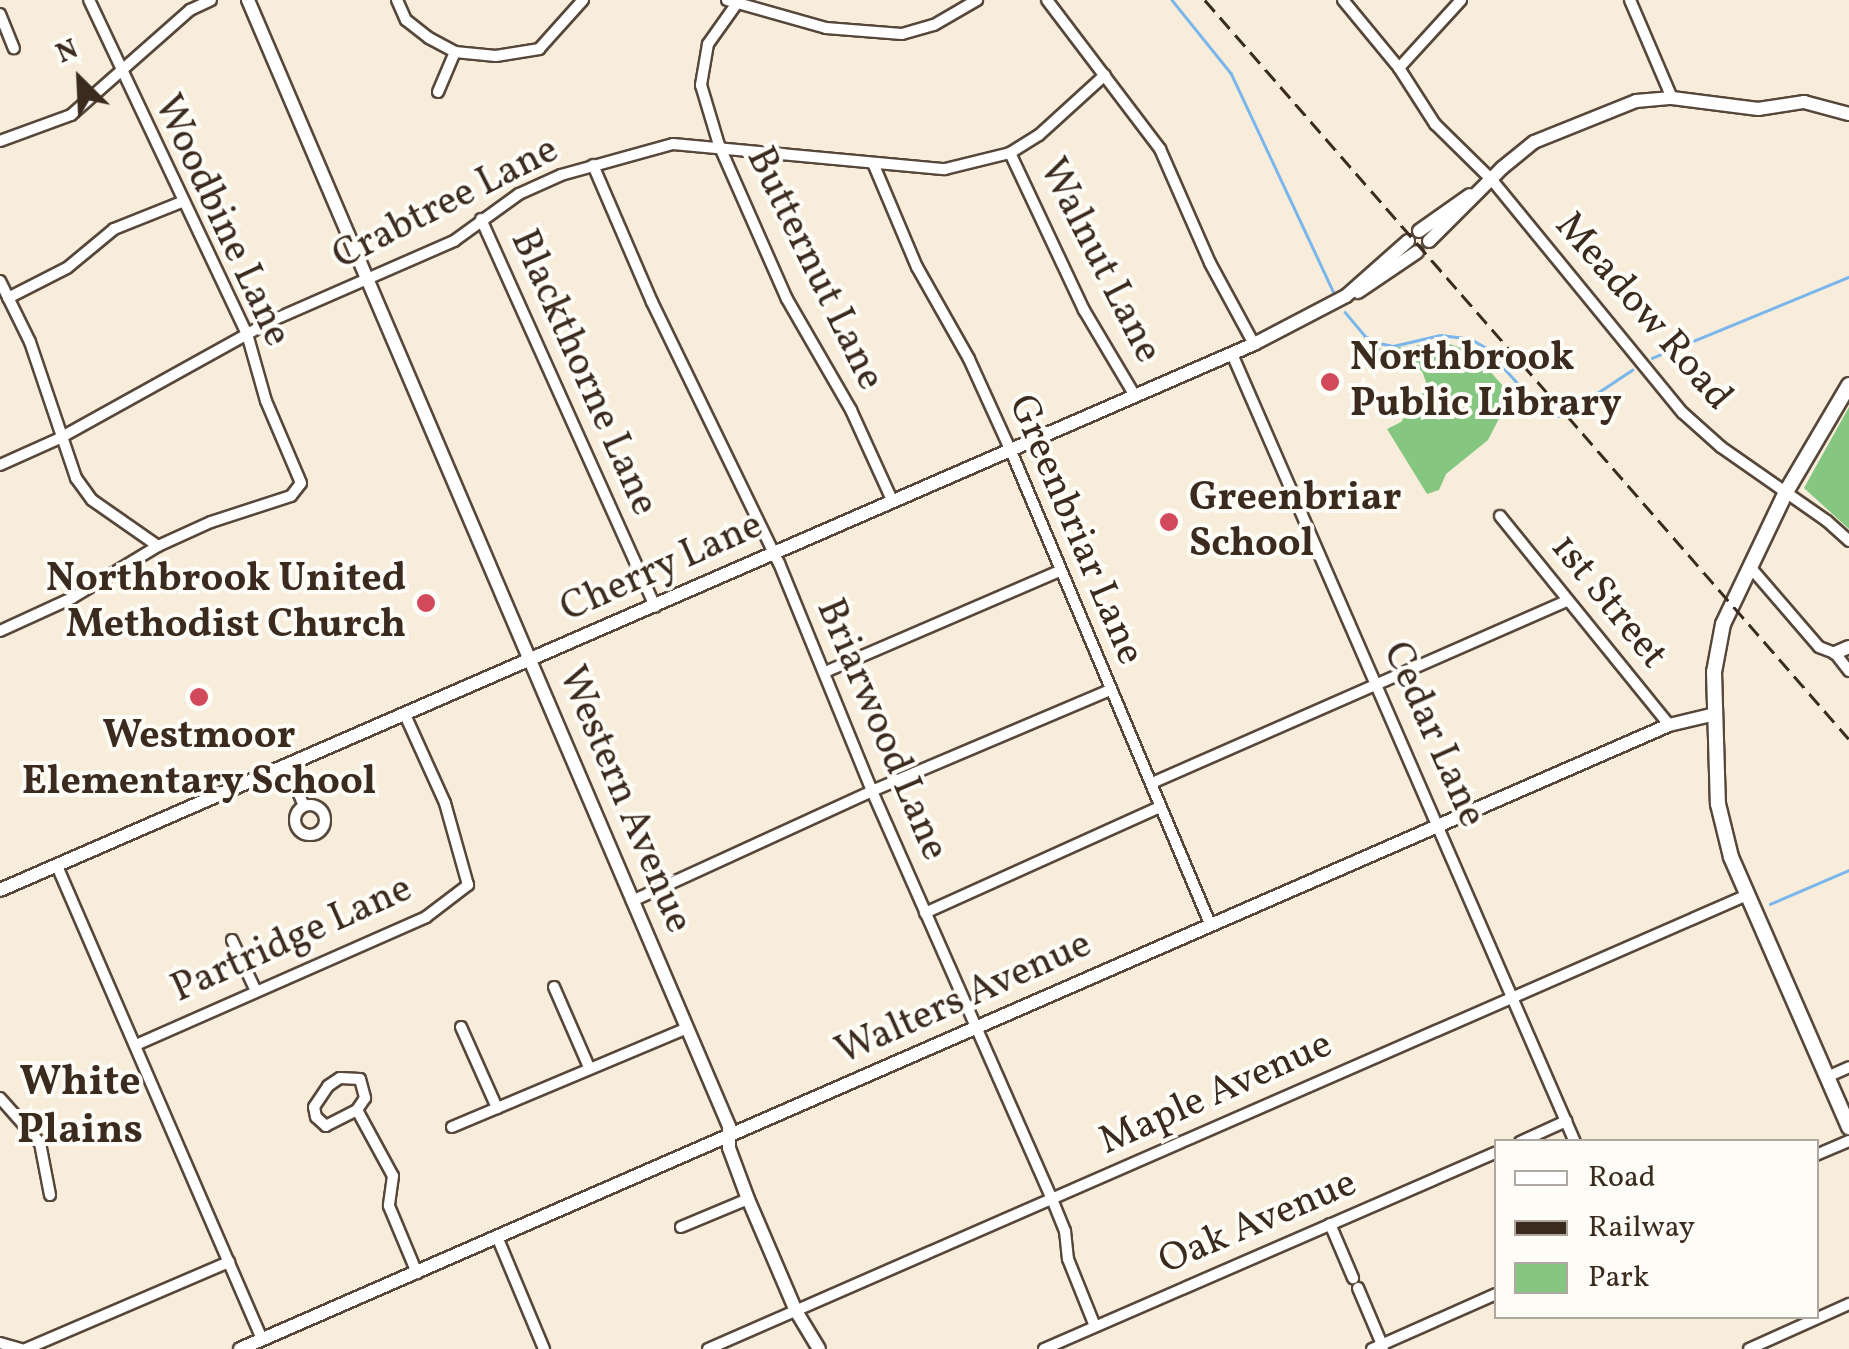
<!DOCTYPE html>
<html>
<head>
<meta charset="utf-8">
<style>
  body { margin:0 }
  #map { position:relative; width:1849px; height:1349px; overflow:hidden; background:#f7edda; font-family:Vollkorn,serif }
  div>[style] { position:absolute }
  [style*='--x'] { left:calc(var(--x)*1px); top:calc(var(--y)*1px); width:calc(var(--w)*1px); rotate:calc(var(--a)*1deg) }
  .green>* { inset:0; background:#85c780 }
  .stream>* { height:2.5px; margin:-1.25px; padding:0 1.25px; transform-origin:1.25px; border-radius:1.25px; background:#7ab6ec }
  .roads { filter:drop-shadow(2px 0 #57473a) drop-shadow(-2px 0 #57473a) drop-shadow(0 2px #57473a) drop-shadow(0 -2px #57473a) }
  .minor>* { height:10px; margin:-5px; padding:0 5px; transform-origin:5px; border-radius:5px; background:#fff }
  .minor>.ring { margin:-5px; padding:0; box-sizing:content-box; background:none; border:10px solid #fff; border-radius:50% }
  .tertiary>* { height:12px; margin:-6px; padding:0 6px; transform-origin:6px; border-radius:6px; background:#fff }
  .secondary>* { height:14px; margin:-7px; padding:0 7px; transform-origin:7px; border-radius:7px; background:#fff }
  .rail>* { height:2.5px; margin-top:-1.25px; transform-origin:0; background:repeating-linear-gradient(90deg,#3b2a1e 0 15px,transparent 0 23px) }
  .dots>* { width:28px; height:28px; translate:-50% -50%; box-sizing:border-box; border:5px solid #fdfcf7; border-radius:50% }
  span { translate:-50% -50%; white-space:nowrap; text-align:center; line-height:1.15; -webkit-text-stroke:8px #fdfcf7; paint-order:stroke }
  .street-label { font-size:40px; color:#3b2a1e }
  .poi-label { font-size:40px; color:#3b2a1e; font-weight:700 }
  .left { translate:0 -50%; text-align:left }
  .right { translate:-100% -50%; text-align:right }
  .neighbourhood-label { font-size:42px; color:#3b2a1e; font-weight:700 }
  .legend { position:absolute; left:1494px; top:1139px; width:325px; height:180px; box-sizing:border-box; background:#fdfcf7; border:2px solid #afa8a0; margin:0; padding:12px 18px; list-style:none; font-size:30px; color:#3b2a1e }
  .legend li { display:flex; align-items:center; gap:20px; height:50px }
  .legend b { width:50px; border:2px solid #afa8a0 }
  .north { position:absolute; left:30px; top:30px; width:100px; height:100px; -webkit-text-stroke:8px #fdfcf7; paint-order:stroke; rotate:336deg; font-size:28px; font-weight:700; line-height:40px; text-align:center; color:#3b2a1e }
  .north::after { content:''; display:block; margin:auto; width:35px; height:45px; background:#3b2a1e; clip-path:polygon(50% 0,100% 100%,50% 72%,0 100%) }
</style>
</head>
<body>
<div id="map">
  <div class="green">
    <i style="clip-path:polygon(1446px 343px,1472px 351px,1511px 395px,1488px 440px,1446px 474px,1439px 490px,1427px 494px,1387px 429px,1401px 422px,1427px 385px,1422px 371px,1366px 350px)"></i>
    <i style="clip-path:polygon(1849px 407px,1849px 529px,1804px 488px)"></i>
  </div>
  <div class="stream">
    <i style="--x:1172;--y:0;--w:94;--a:51.1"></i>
    <i style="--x:1231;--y:73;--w:241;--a:64.9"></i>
    <i style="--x:1345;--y:312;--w:31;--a:50"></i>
    <i style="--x:1365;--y:336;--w:16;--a:27"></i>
    <i style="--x:1379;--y:343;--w:14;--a:12"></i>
    <i style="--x:1393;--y:346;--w:48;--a:-13.2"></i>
    <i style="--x:1440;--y:335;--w:31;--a:7"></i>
    <i style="--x:1471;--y:339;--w:16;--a:30"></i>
    <i style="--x:1485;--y:347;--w:70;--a:47.9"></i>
    <i style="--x:1532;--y:399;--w:28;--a:39"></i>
    <i style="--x:1554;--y:417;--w:7;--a:0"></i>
    <i style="--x:1652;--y:358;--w:213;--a:-22.4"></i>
    <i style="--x:1573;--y:409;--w:71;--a:-33.5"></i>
    <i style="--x:1770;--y:904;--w:86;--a:-23.3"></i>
  </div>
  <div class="roads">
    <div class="minor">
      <i style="--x:397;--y:0;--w:22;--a:66"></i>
      <i style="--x:406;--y:20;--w:29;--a:38"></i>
      <i style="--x:429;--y:38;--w:30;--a:28"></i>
      <i style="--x:455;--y:52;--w:41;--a:5.6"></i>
      <i style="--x:496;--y:56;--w:44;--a:-9.2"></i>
      <i style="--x:539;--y:49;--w:66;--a:-48.1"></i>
      <i style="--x:727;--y:0;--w:103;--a:15.8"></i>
      <i style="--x:826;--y:28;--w:76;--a:4.5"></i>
      <i style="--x:902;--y:34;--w:33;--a:-16"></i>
      <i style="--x:934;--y:25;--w:50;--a:-30.2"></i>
      <i style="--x:1047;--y:0;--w:187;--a:52.8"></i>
      <i style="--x:1160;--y:149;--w:124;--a:66.3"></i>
      <i style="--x:1210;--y:263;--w:92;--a:61.5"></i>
      <i style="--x:1343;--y:0;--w:88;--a:50.5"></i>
      <i style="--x:1399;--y:68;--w:67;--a:57.3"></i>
      <i style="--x:1435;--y:124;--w:80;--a:44.5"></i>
      <i style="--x:1492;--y:180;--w:301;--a:50.7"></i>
      <i style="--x:1683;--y:413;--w:51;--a:41.8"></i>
      <i style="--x:1721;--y:447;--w:129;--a:34.9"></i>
      <i style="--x:1827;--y:521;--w:30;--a:42"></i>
      <i style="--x:1630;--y:0;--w:107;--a:66.8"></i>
      <i style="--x:735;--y:6;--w:47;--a:125.4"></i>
      <i style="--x:708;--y:44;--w:42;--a:99.7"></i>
      <i style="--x:701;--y:85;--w:63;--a:73.3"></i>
      <i style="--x:719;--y:145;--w:168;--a:66.2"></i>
      <i style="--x:787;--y:299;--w:128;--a:60"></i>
      <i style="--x:851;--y:410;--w:101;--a:65.5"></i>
      <i style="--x:0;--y:14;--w:37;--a:68"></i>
      <i style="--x:1399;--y:68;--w:92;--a:-47.6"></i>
      <i style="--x:438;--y:92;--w:43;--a:-67"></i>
      <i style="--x:0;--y:141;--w:76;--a:-20.1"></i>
      <i style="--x:71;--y:115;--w:159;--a:-41.4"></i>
      <i style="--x:190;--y:10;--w:23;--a:-25"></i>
      <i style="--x:1010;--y:153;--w:174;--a:64.8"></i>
      <i style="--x:1084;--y:310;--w:100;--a:59.3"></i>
      <i style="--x:873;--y:163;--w:113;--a:67.1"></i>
      <i style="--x:917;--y:267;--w:106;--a:60.5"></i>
      <i style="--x:969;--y:359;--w:101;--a:65.5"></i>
      <i style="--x:1011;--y:451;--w:515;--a:67.17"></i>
      <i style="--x:593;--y:165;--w:149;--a:66.7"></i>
      <i style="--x:652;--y:302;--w:290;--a:64.1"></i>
      <i style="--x:779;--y:563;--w:246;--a:67.8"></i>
      <i style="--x:872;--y:791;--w:446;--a:66.2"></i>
      <i style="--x:1052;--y:1199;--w:35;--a:68"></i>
      <i style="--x:1065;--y:1231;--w:28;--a:84"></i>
      <i style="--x:1068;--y:1259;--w:72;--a:68.1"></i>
      <i style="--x:481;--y:219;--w:425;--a:65.8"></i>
      <i style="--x:0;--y:281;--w:68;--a:63.8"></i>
      <i style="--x:30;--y:342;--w:144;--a:71.3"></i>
      <i style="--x:76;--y:478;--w:27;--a:54"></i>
      <i style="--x:92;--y:500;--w:80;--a:34.9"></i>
      <i style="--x:8;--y:298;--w:66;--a:-27"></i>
      <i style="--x:67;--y:268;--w:61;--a:-39.7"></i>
      <i style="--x:114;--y:229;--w:75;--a:-21.8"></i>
      <i style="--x:1232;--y:354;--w:859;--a:66.48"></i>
      <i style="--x:0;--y:465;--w:66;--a:-24.2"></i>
      <i style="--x:60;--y:438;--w:241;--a:-29"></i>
      <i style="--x:271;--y:321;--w:200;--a:-23.6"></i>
      <i style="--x:454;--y:241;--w:80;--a:-35.9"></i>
      <i style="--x:519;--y:194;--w:46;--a:-24.3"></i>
      <i style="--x:561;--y:175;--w:116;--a:-15.5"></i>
      <i style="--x:673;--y:144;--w:273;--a:5.3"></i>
      <i style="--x:945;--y:169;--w:67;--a:-13.8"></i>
      <i style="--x:1010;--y:153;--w:34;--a:-32"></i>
      <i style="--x:1039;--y:135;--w:89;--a:-42.3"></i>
      <i style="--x:1500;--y:516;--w:269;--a:51"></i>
      <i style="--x:1751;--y:568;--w:104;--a:49.3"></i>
      <i style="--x:1819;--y:647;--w:17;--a:21"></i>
      <i style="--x:1835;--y:653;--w:23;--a:52"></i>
      <i style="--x:0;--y:631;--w:79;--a:-24.6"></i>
      <i style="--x:72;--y:598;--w:100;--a:-31.2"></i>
      <i style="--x:158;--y:546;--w:58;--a:-24.4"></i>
      <i style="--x:211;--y:522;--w:84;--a:-18"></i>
      <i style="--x:291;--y:496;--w:16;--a:-52"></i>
      <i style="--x:301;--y:483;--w:89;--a:-113.1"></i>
      <i style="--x:266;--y:401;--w:70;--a:-105.8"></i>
      <i style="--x:247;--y:334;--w:369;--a:-115.3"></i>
      <i style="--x:825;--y:672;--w:255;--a:-23.3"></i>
      <i style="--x:287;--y:766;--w:43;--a:67"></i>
      <i style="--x:1152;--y:783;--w:453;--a:-23.7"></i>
      <i class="ring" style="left:295px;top:805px;width:20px;height:20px"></i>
      <i style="--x:57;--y:866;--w:516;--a:66.57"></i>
      <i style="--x:632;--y:901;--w:264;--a:-24.6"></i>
      <i style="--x:872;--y:791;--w:259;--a:-23"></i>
      <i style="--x:925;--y:913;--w:256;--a:-24.3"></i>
      <i style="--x:232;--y:940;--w:54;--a:64.9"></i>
      <i style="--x:554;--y:987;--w:87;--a:66.4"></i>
      <i style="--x:461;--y:1027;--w:89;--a:66"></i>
      <i style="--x:136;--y:1045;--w:317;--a:-23.8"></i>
      <i style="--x:426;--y:917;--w:53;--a:-37.3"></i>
      <i style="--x:468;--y:885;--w:85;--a:-105.7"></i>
      <i style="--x:445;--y:803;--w:97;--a:-114.4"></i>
      <i style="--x:1827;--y:1077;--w:24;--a:-24"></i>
      <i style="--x:0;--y:1098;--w:60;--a:48.4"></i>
      <i style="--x:40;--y:1143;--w:53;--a:79.1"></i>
      <i style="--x:357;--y:1110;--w:35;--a:153"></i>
      <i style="--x:326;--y:1126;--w:13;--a:-138"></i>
      <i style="--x:316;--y:1117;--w:10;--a:-101"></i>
      <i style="--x:314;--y:1107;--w:25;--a:-56"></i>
      <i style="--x:328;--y:1086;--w:14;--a:-34"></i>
      <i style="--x:340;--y:1078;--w:20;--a:3"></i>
      <i style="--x:360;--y:1079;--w:20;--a:75"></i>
      <i style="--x:365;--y:1098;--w:14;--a:124"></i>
      <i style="--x:357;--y:1110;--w:75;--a:61.4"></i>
      <i style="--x:393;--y:1176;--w:30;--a:98"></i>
      <i style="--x:389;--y:1206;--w:73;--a:67.3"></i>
      <i style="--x:452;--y:1127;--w:255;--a:-22.8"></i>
      <i style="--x:1520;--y:1142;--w:51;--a:-24.5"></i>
      <i style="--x:1816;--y:1155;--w:36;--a:-23"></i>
      <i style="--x:1330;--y:1224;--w:59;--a:66.9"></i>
      <i style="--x:681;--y:1227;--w:73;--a:-22.7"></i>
      <i style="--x:498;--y:1239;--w:119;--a:67.3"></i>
      <i style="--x:1358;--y:1288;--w:64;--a:67"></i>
      <i style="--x:0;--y:1343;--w:22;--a:16"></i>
      <i style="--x:26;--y:1349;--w:221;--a:-23.2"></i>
      <i style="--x:708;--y:1349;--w:1134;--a:-23.6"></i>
      <i style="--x:1044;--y:1349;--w:493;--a:-23.5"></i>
      <i style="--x:1372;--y:1349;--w:136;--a:-23.9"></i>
      <i style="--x:1749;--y:1349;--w:110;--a:-24.2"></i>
    </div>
    <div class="tertiary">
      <i style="--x:248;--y:0;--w:1224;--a:66.87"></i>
      <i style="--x:729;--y:1126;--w:22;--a:90"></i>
      <i style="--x:729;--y:1148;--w:54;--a:69.6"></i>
      <i style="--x:748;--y:1199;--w:122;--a:66.8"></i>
      <i style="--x:796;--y:1311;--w:44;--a:58.8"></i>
      <i style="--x:1419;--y:231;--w:62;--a:-35.2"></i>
      <i style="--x:1429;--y:241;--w:103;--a:-45"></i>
      <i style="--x:1502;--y:168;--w:41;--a:-39.1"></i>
      <i style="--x:1534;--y:142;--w:110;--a:-21.9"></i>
      <i style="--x:1636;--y:101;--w:36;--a:-5"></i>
      <i style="--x:1672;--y:98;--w:87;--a:7.3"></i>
      <i style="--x:1758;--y:109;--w:47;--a:-8.7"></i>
      <i style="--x:1804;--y:102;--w:47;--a:14.9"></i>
      <i style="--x:1358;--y:292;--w:71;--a:-34.1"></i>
      <i style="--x:1835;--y:653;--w:15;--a:-23"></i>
      <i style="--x:0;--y:890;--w:1368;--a:-23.53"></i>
      <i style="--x:1254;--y:344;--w:104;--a:-27.6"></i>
      <i style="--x:1346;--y:296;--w:83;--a:-41.6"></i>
      <i style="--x:240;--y:1349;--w:1559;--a:-23.59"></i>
      <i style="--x:1669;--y:725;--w:47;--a:-13.4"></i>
    </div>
    <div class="secondary">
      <i style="--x:1849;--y:385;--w:124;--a:120.5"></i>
      <i style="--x:1786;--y:492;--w:146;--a:115.5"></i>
      <i style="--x:1723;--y:624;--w:49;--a:100.6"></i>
      <i style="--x:1714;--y:672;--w:132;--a:88.3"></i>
      <i style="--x:1718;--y:804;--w:55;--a:76.2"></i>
      <i style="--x:1731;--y:857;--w:295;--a:66.4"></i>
    </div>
  </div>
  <div class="rail">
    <i style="--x:1205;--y:0;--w:980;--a:48.93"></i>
  </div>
  <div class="dots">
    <i style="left:1330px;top:382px;background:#d1495b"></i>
    <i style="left:1169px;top:522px;background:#d1495b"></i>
    <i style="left:426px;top:603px;background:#d1495b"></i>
    <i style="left:199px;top:697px;background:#d1495b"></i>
  </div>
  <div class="street-label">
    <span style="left:446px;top:204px;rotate:-27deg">Crabtree Lane</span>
    <span style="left:221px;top:221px;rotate:65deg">Woodbine Lane</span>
    <span style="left:1099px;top:261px;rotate:63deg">Walnut Lane</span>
    <span style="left:814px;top:269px;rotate:64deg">Butternut Lane</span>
    <span style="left:1643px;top:312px;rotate:49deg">Meadow Road</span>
    <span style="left:583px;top:373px;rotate:66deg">Blackthorne Lane</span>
    <span style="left:1075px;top:530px;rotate:67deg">Greenbriar Lane</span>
    <span style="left:662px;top:568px;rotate:-24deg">Cherry Lane</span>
    <span style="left:1608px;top:602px;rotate:51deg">1st Street</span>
    <span style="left:881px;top:730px;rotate:67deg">Briarwood Lane</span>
    <span style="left:1433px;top:735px;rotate:66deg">Cedar Lane</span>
    <span style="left:624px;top:800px;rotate:67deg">Western Avenue</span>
    <span style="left:292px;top:940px;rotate:-24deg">Partridge Lane</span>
    <span style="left:964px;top:999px;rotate:-24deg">Walters Avenue</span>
    <span style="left:1216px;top:1094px;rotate:-24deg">Maple Avenue</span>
    <span style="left:1258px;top:1223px;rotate:-23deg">Oak Avenue</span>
  </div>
  <div class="poi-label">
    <span class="left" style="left:1350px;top:382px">Northbrook<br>Public Library</span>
    <span class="left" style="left:1189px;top:522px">Greenbriar<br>School</span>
    <span class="right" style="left:406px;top:603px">Northbrook United<br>Methodist Church</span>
    <span style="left:199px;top:760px">Westmoor<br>Elementary School</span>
  </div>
  <div class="neighbourhood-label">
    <span style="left:80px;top:1108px">White<br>Plains</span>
  </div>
  <ul class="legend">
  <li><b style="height:12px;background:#fff"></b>Road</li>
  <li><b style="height:12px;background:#3b2a1e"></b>Railway</li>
  <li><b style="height:28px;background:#85c780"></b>Park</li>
  </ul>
  <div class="north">N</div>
</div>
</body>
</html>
